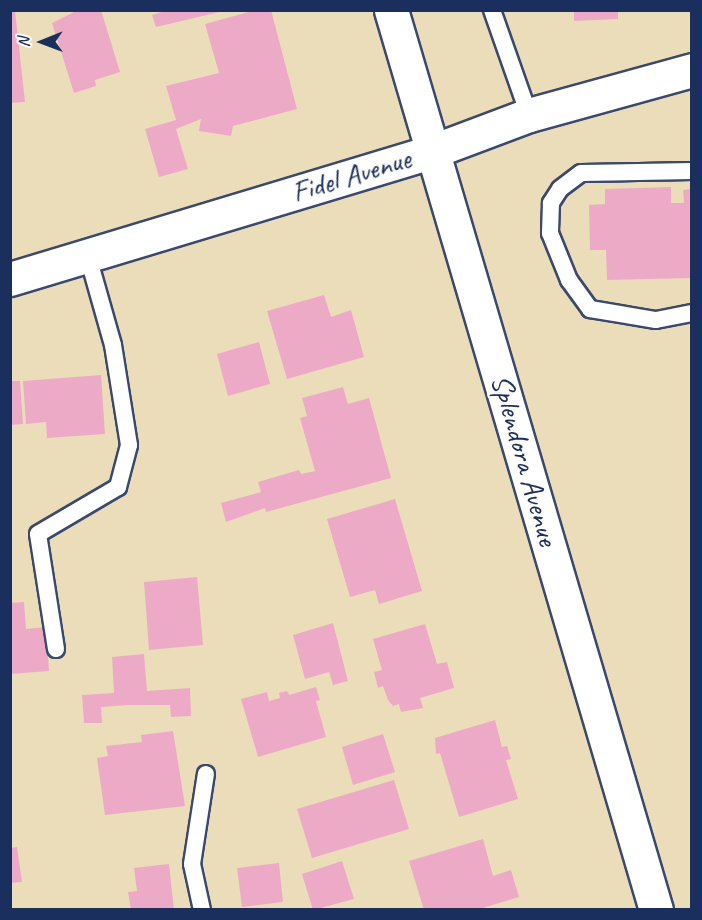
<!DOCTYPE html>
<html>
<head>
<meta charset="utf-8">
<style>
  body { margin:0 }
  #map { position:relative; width:702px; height:920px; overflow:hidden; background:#ecddba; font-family:Caveat,sans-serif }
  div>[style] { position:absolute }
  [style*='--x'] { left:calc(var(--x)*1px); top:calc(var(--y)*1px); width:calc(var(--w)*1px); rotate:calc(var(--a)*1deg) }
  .building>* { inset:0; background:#edaac7 }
  .roads { filter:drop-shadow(2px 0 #3a496c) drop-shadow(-2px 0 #3a496c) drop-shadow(0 2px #3a496c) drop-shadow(0 -2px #3a496c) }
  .lane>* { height:16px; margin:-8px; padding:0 8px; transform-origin:8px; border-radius:8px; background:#fff }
  .street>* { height:33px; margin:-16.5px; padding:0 16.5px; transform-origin:16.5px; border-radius:16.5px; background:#fff }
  span { translate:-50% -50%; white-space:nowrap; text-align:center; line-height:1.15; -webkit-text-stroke:4.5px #fdfcf7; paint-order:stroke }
  .street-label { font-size:30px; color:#1b2f5e }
  .frame { position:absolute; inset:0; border:12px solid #1b2f5e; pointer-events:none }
  .north { position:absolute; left:12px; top:12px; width:60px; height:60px; -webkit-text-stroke:4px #fdfcf7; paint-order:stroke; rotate:269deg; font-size:16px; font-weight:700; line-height:24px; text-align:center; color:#1b2f5e }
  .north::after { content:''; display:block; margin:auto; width:21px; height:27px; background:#1b2f5e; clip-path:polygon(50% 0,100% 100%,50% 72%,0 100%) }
</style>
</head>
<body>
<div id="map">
  <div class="building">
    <i style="clip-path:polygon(10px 10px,15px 11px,25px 102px,10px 103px)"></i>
    <i style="clip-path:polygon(78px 10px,101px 10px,120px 72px,95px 80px,96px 86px,74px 93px,52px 23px)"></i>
    <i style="clip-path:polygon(168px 10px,224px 10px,224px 11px,156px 27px,152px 15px)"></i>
    <i style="clip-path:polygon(256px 10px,271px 10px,297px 109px,233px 126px,231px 136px,199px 131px,201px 119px,176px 129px,188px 169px,159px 177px,145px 129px,176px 120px,166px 86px,219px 73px,205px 24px)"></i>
    <i style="clip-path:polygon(574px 10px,618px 10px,618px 19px,574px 21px)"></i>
    <i style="clip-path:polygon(671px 187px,671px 203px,684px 203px,683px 190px,692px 189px,692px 278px,607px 280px,606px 250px,590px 250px,589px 205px,605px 204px,605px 189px)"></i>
    <i style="clip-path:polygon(324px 295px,331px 317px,351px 310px,364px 357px,287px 379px,267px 311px)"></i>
    <i style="clip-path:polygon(259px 342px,270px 384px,228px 396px,217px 354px)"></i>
    <i style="clip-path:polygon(101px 375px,105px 434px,47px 438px,46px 422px,26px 424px,23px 381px)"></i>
    <i style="clip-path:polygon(10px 381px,20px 381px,23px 424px,10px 425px)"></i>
    <i style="clip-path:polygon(343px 387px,348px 404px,369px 398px,391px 478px,266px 512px,265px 508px,226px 522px,221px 503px,261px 492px,258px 482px,299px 470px,301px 474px,315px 471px,300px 418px,307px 416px,302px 398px)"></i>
    <i style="clip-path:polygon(395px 499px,422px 591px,379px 604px,375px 590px,350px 597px,327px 519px)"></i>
    <i style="clip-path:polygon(197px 577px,203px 645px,149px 650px,144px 582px)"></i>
    <i style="clip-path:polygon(24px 602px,26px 629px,46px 627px,49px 671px,10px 674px,10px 603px)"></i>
    <i style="clip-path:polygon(333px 623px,348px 681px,333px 685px,329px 672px,305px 679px,293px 635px)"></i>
    <i style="clip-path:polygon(425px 624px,437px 664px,447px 662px,454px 688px,420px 698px,423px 708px,401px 712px,399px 704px,393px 706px,388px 700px,383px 686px,378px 688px,374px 672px,382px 670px,373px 639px)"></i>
    <i style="clip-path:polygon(144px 654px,147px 691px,190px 688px,191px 716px,171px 717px,170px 705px,129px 705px,101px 707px,102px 723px,84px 723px,82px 695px,114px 693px,112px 657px)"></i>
    <i style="clip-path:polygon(316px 687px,320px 700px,316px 701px,326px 737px,258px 757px,241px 699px,267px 692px,269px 701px,280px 698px,279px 693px,287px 691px,289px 695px)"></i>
    <i style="clip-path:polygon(495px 720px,502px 747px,507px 746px,511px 759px,506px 760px,518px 799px,459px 817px,440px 753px,436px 754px,435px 738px)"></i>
    <i style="clip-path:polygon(173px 731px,185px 806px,105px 815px,97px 758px,108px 756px,106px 746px,142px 742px,141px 735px)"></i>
    <i style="clip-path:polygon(383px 734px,395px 772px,353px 785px,342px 747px)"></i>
    <i style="clip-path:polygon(394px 780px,409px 829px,312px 858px,297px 809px)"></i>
    <i style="clip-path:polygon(483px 839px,493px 876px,511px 870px,519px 897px,476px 910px,424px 910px,409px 861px)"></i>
    <i style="clip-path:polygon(17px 847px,22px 882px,10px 883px,10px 848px)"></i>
    <i style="clip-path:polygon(342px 861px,354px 899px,313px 910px,302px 874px)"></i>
    <i style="clip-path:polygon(279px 863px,283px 902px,242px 907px,237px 868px)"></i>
    <i style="clip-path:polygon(169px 864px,174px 910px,131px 910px,128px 892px,137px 891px,134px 868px)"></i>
  </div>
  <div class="roads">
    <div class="lane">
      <i style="--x:492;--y:10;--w:111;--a:70.6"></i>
      <i style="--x:692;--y:171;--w:111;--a:179"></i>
      <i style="--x:581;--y:173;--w:26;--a:143"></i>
      <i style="--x:560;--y:189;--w:17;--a:123"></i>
      <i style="--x:551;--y:203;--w:30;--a:92"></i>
      <i style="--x:550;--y:233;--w:51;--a:68"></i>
      <i style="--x:569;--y:280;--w:36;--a:54"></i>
      <i style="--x:590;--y:309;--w:67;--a:9.5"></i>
      <i style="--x:656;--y:320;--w:37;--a:-11"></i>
      <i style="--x:56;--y:649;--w:116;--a:-98.9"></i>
      <i style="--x:38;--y:534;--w:93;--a:-30.4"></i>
      <i style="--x:118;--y:487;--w:43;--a:-75.3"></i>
      <i style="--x:129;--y:445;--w:101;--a:-99.1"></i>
      <i style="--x:113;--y:345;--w:96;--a:-105.8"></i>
      <i style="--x:202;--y:910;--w:47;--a:-102.3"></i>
      <i style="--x:192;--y:864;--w:91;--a:-81.2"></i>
    </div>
    <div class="street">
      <i style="--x:391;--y:10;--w:938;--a:73.59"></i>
      <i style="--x:10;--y:279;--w:442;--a:-16.8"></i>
      <i style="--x:433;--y:151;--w:103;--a:-20.6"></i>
      <i style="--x:529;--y:115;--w:169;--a:-15.4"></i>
    </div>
  </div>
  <div class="street-label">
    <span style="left:351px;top:175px;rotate:-17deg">Fidel Avenue</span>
    <span style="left:525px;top:460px;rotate:74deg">Splendora Avenue</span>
  </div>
  <div class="frame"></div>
  <div class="north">N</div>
</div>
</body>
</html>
